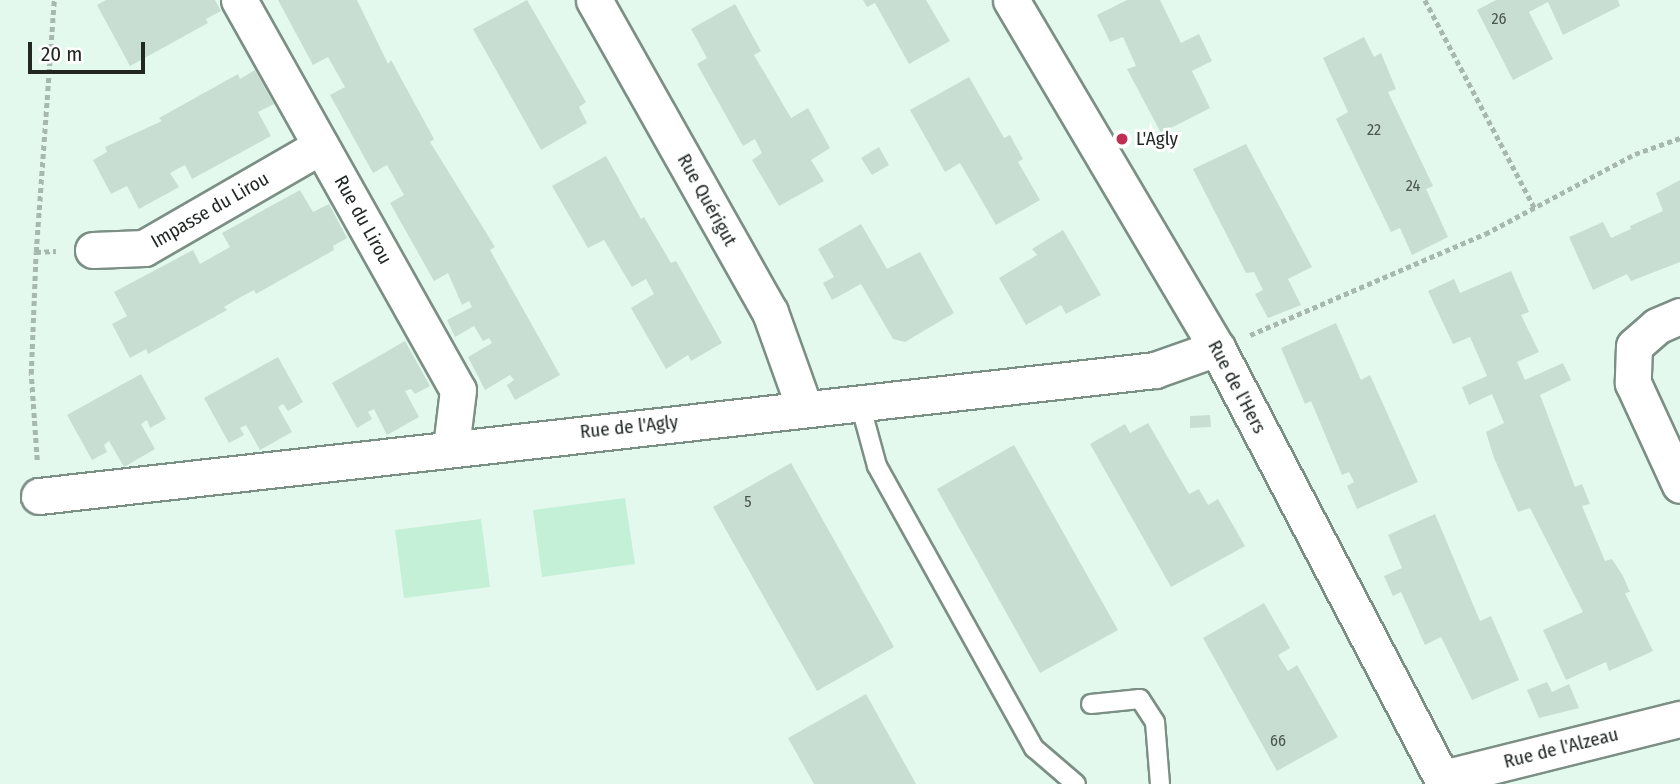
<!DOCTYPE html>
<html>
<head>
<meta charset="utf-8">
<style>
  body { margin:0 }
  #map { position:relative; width:1680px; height:784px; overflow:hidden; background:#e4f9ed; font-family:"Fira Sans Condensed",sans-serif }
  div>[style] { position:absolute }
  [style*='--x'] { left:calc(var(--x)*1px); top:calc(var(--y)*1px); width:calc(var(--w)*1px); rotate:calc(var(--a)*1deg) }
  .green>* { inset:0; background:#c4f0d8 }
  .building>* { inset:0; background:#c9ded3 }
  .path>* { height:4.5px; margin-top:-2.25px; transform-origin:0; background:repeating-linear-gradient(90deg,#a7b8ae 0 5px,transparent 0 8.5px) }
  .roads { filter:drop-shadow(2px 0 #7c8f85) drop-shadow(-2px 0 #7c8f85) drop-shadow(0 2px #7c8f85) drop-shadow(0 -2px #7c8f85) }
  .service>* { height:18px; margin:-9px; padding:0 9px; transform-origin:9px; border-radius:9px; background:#fff }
  .minor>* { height:35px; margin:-17.5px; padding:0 17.5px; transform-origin:17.5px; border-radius:17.5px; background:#fff }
  .dots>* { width:19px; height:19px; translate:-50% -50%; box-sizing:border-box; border:4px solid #fff; border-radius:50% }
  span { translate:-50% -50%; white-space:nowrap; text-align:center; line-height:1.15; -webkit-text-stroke:6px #fff; paint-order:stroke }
  .number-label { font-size:16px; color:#4b5650 }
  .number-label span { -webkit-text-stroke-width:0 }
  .poi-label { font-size:19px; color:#212824 }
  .left { translate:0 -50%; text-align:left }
  .street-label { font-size:19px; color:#212824 }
  .scale { position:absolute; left:28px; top:42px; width:117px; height:32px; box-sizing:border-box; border:4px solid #212824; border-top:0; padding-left:9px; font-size:21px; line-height:24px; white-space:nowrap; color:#212824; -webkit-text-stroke:5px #fff; paint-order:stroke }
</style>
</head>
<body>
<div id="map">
  <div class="green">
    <i style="clip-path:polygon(625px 498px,635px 564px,542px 577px,533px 510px)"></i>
    <i style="clip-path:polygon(481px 519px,490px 587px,404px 598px,395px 530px)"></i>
  </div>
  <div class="building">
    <i style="clip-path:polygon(106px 0,215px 0,221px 11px,206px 19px,208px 23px,130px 66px,97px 5px)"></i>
    <i style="clip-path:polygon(278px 0,357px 0,388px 64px,391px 60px,434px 139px,430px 142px,495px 247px,490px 250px,560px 375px,515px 400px,507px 385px,514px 380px,510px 375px,485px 390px,468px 357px,492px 343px,489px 338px,483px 341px,474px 326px,455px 337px,447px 320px,472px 307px,469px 301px,462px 305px,448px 273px,434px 281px,390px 203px,404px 195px,387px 165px,373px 173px,330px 95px,345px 87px,328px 57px,313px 65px)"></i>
    <i style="clip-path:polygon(527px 0,586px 102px,579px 107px,587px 123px,541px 150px,473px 29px)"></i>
    <i style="clip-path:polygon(863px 0,926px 0,950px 41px,909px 64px,875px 3px,867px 7px)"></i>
    <i style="clip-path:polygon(1127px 0,1160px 0,1181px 43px,1199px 34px,1212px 61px,1192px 71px,1210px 108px,1161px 133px,1127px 69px,1136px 66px,1123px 37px,1110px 42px,1097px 15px)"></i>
    <i style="clip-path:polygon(1496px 0,1618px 0,1620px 6px,1563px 35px,1548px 2px,1529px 12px,1553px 59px,1513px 80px,1477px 10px)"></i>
    <i style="clip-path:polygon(735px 4px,761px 51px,754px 55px,791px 118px,808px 108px,830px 148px,811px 160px,824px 181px,779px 206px,752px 160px,762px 153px,755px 139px,743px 146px,697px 64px,707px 58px,691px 29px)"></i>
    <i style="clip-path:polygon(1364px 37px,1374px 57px,1381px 53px,1396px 89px,1388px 92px,1433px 186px,1426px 189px,1448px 237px,1412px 255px,1400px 228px,1391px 232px,1336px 119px,1348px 112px,1323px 58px)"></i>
    <i style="clip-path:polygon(255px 70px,274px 104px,258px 112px,271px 136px,192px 179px,185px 165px,170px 173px,179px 187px,139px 209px,127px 186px,111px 194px,93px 160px,107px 152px,105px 147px,162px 121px,159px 118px,238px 74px,240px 79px)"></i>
    <i style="clip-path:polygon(969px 77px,1004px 138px,1010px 135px,1023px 159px,1018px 162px,1040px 200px,996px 225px,960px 163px,945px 172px,910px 110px)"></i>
    <i style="clip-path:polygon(1246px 144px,1312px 267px,1288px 279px,1301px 305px,1268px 318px,1255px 294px,1263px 290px,1254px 272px,1246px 273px,1193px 169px)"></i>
    <i style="clip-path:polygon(879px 147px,889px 165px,872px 175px,861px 158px)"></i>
    <i style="clip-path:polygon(606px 156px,641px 219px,644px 217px,671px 263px,676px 261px,722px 343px,691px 361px,688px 355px,666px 369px,631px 308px,654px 294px,646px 279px,632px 287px,604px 240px,588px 248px,552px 186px)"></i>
    <i style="clip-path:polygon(1680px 180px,1680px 262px,1631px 281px,1627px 274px,1593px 290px,1569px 237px,1603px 222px,1611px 238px,1631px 229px,1630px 226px,1663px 211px,1656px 193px)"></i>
    <i style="clip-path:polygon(300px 190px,313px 212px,329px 204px,347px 238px,333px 246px,334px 250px,256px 294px,254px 290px,239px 298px,224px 307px,227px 310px,148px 354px,146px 349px,130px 358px,112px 324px,127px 316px,114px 292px,193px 250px,200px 264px,230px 247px,222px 233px)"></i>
    <i style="clip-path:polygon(861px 224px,887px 269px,920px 252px,954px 313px,905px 342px,893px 339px,861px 284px,832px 300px,823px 283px,834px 277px,818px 249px)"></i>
    <i style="clip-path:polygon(1063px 230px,1101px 295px,1066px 314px,1061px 305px,1026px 325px,999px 278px,1037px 255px,1032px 249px)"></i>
    <i style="clip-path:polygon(1511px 271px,1529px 312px,1521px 315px,1539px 352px,1517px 362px,1525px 380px,1563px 363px,1571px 380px,1540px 395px,1575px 487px,1582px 484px,1590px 504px,1582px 506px,1605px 561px,1612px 559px,1623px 576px,1630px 592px,1625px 593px,1653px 651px,1609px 671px,1606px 662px,1566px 680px,1543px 630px,1583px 612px,1530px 508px,1518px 512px,1494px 458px,1486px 432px,1504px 423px,1492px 394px,1469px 405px,1462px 387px,1487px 376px,1470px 337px,1453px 344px,1428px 291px,1454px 279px,1460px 293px)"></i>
    <i style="clip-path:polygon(1336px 323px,1361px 380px,1370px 375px,1418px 482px,1357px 509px,1347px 486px,1354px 482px,1349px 472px,1342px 475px,1311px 401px,1305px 404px,1281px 348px)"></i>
    <i style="clip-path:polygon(405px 341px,430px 386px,415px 394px,411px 389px,405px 391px,419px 417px,387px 435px,374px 409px,368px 412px,372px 419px,357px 428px,332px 383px)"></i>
    <i style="clip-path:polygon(278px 357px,303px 402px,288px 411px,283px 404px,278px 407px,292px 432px,260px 450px,246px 425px,240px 428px,244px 435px,229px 443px,204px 398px)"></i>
    <i style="clip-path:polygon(141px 374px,166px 419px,150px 428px,147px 420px,141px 424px,155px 449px,124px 467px,109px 441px,104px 445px,107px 452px,92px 460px,67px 415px)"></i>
    <i style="clip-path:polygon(1210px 415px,1211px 427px,1190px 428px,1190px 416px)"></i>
    <i style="clip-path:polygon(1148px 423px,1189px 494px,1199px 489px,1208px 505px,1218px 499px,1245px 546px,1171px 587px,1090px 444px,1125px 424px,1130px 433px)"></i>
    <i style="clip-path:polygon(1014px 445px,1118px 630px,1040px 673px,937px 489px)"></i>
    <i style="clip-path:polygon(791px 463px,894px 647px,817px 691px,713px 507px)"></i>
    <i style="clip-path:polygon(1435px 514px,1480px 621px,1491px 616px,1519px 680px,1472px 700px,1441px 637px,1425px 645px,1401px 592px,1393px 596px,1384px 576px,1402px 568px,1388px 535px)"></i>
    <i style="clip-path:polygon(1264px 603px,1290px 648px,1278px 655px,1288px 671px,1297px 665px,1338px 737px,1277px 771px,1203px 638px)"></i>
    <i style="clip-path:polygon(1547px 682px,1552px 692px,1569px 684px,1579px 708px,1539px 718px,1527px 690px)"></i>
    <i style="clip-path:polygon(866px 694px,916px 784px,814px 784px,788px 738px)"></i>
  </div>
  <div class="path">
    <i style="--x:1425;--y:0;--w:236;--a:62.2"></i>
    <i style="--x:36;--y:252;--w:20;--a:-3"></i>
    <i style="--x:1250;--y:335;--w:256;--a:-23.3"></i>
    <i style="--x:1485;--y:234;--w:170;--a:-28.1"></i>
    <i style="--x:1635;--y:154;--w:48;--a:-19.6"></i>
    <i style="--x:37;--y:460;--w:86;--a:-94"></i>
    <i style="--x:31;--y:374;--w:122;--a:-87.7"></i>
    <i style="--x:36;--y:252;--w:253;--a:-85.9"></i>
  </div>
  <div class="roads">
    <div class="service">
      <i style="--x:859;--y:400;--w:68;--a:74.7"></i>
      <i style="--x:877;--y:466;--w:323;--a:60.9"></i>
      <i style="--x:1034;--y:748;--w:55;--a:40.6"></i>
      <i style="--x:1091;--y:704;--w:49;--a:-5.8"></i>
      <i style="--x:1140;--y:699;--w:27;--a:57"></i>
      <i style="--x:1155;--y:722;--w:62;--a:85.4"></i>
    </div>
    <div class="minor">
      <i style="--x:239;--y:0;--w:447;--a:60.7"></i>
      <i style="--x:458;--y:390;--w:57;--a:97"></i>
      <i style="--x:594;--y:0;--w:358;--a:60.6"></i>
      <i style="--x:770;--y:312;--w:101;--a:70.3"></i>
      <i style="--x:1011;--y:0;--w:404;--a:59.4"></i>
      <i style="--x:1217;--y:348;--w:492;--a:62.4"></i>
      <i style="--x:93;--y:250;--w:51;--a:-2.2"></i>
      <i style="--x:144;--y:248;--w:204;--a:-30"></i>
      <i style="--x:1680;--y:316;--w:25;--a:157"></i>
      <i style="--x:1657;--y:326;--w:30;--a:139"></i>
      <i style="--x:1634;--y:346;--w:37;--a:92"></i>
      <i style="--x:1633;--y:383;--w:112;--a:65.3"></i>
      <i style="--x:39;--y:496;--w:1123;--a:-6.44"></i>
      <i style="--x:1155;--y:370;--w:66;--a:-19.5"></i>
      <i style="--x:1443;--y:778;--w:244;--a:-14"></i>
    </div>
  </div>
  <div class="dots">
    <i style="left:1122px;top:139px;background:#bf2f53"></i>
  </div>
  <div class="number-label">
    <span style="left:1499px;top:19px">26</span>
    <span style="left:1374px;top:130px">22</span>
    <span style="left:1413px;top:186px">24</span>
    <span style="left:748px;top:502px">5</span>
    <span style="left:1278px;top:741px">66</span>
  </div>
  <div class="poi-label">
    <span class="left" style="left:1136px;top:139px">L'Agly</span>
  </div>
  <div class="street-label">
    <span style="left:707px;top:200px;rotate:61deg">Rue Quérigut</span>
    <span style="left:210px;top:210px;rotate:-30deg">Impasse du Lirou</span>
    <span style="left:363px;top:220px;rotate:61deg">Rue du Lirou</span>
    <span style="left:1237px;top:387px;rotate:62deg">Rue de l'Hers</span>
    <span style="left:629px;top:427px;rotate:-6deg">Rue de l'Agly</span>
    <span style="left:1561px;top:748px;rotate:-14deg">Rue de l'Alzeau</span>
  </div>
  <div class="scale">20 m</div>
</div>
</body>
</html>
